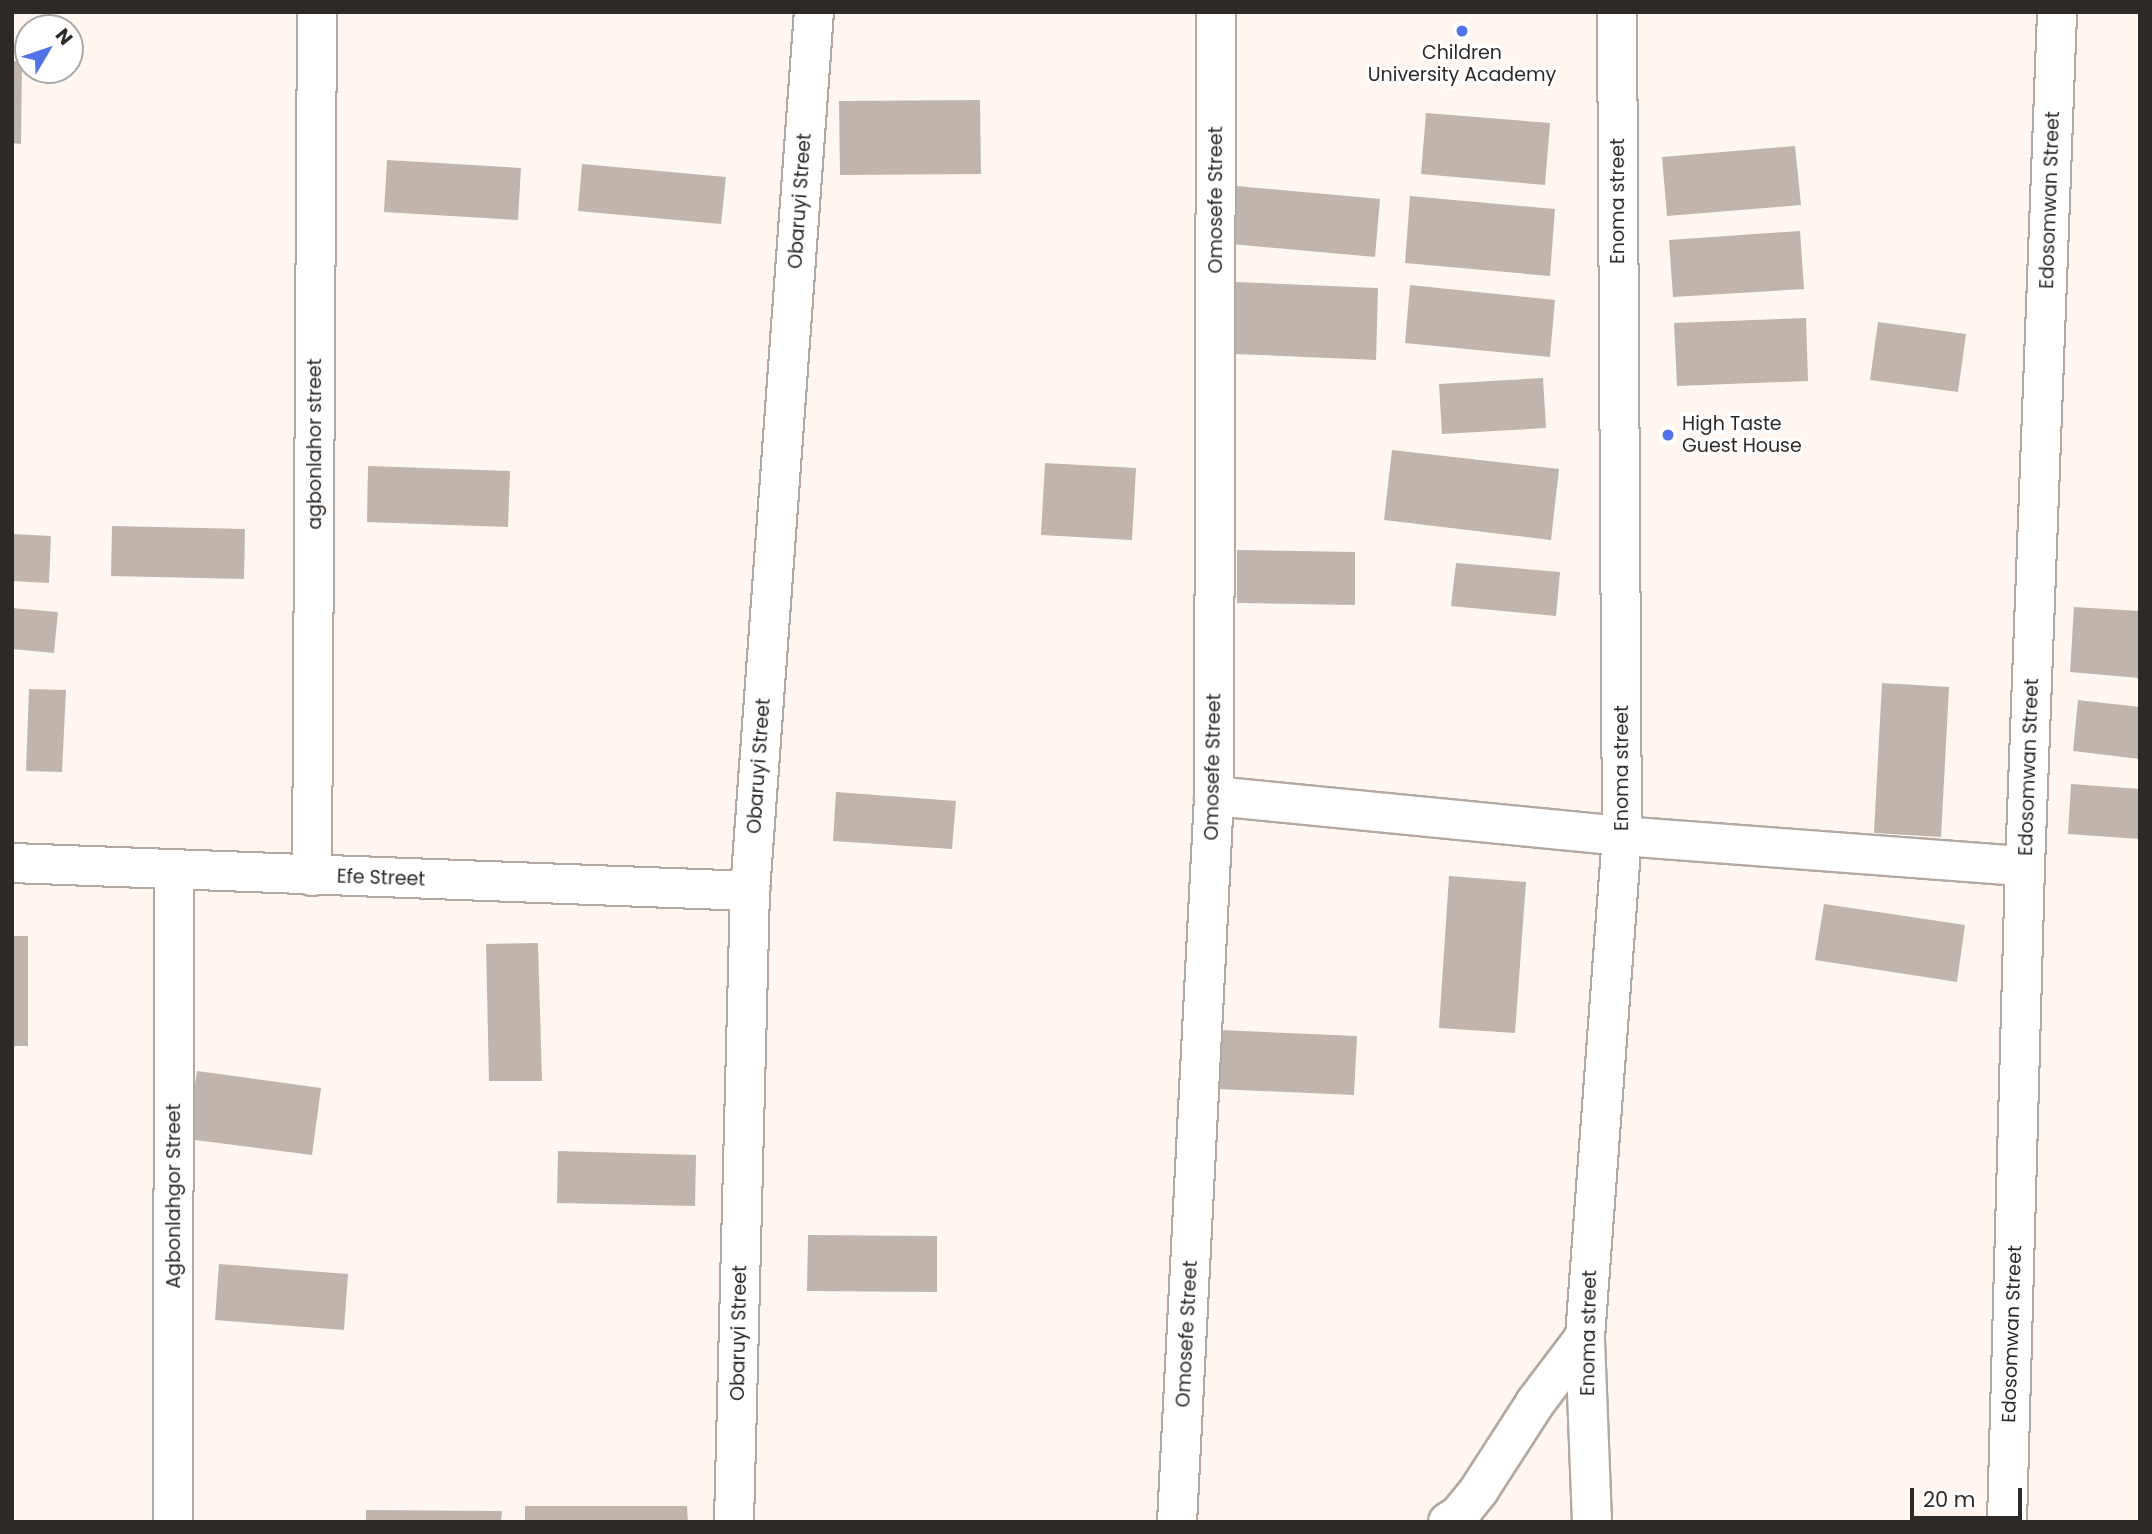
<!DOCTYPE html>
<html>
<head>
<meta charset="utf-8">
<style>
  body { margin:0 }
  #map { position:relative; width:2152px; height:1534px; overflow:hidden; background:#fff6ef; font-family:Poppins,sans-serif }
  div>[style] { position:absolute }
  [style*='--x'] { left:calc(var(--x)*1px); top:calc(var(--y)*1px); width:calc(var(--w)*1px); rotate:calc(var(--a)*1deg) }
  .building>* { inset:0; background:#c0b5ad }
  .roads { filter:drop-shadow(2px 0 #b3a9a1) drop-shadow(-2px 0 #b3a9a1) drop-shadow(0 2px #b3a9a1) drop-shadow(0 -2px #b3a9a1) }
  .street>* { height:38px; margin:-19px; padding:0 19px; transform-origin:19px; border-radius:19px; background:#fff }
  .dots>* { width:19px; height:19px; translate:-50% -50%; box-sizing:border-box; border:4px solid #fff; border-radius:50% }
  span { translate:-50% -50%; white-space:nowrap; text-align:center; line-height:1.15; -webkit-text-stroke:6px #fff; paint-order:stroke }
  .poi-label { font-size:19px; color:#2d2926 }
  .left { translate:0 -50%; text-align:left }
  .street-label { font-size:19px; color:#2d2926 }
  .frame { position:absolute; inset:0; border:14px solid #2d2926; pointer-events:none }
  .north { position:absolute; left:14px; top:14px; width:70px; height:70px; box-sizing:border-box; background:#fff; border:2px solid #aba9a8; border-radius:50%; rotate:51deg; font-size:19px; font-weight:700; line-height:28px; text-align:center; color:#2d2926 }
  .north::after { content:''; display:block; margin:auto; width:24px; height:32px; background:#5472e7; clip-path:polygon(50% 0,100% 100%,50% 72%,0 100%) }
  .scale { position:absolute; left:1910px; top:1488px; width:112px; height:32px; box-sizing:border-box; border:4px solid #2d2926; border-top:0; padding-left:9px; font-size:21px; line-height:24px; white-space:nowrap; color:#2d2926; -webkit-text-stroke:5px #fff; paint-order:stroke }
</style>
</head>
<body>
<div id="map">
  <div class="building">
    <i style="clip-path:polygon(12px 61px,22px 61px,21px 144px,12px 143px)"></i>
    <i style="clip-path:polygon(980px 100px,981px 174px,840px 175px,839px 101px)"></i>
    <i style="clip-path:polygon(1426px 113px,1550px 123px,1545px 185px,1421px 174px)"></i>
    <i style="clip-path:polygon(1795px 146px,1801px 205px,1667px 216px,1662px 157px)"></i>
    <i style="clip-path:polygon(387px 160px,521px 168px,518px 220px,384px 212px)"></i>
    <i style="clip-path:polygon(582px 164px,726px 177px,721px 224px,578px 211px)"></i>
    <i style="clip-path:polygon(1236px 186px,1380px 199px,1375px 257px,1231px 244px)"></i>
    <i style="clip-path:polygon(1410px 196px,1555px 209px,1550px 276px,1405px 263px)"></i>
    <i style="clip-path:polygon(1800px 231px,1804px 289px,1673px 297px,1669px 240px)"></i>
    <i style="clip-path:polygon(1236px 282px,1378px 288px,1376px 360px,1234px 354px)"></i>
    <i style="clip-path:polygon(1410px 285px,1555px 300px,1550px 357px,1405px 343px)"></i>
    <i style="clip-path:polygon(1806px 318px,1808px 381px,1677px 386px,1674px 323px)"></i>
    <i style="clip-path:polygon(1878px 322px,1966px 334px,1958px 392px,1870px 380px)"></i>
    <i style="clip-path:polygon(1543px 378px,1546px 428px,1442px 434px,1439px 384px)"></i>
    <i style="clip-path:polygon(1392px 450px,1559px 469px,1551px 540px,1384px 520px)"></i>
    <i style="clip-path:polygon(1045px 463px,1136px 468px,1132px 540px,1041px 535px)"></i>
    <i style="clip-path:polygon(368px 466px,510px 471px,508px 527px,367px 522px)"></i>
    <i style="clip-path:polygon(112px 526px,245px 529px,244px 579px,111px 576px)"></i>
    <i style="clip-path:polygon(12px 534px,51px 536px,49px 583px,12px 581px)"></i>
    <i style="clip-path:polygon(1237px 550px,1355px 552px,1355px 605px,1237px 603px)"></i>
    <i style="clip-path:polygon(1456px 563px,1560px 572px,1556px 616px,1451px 606px)"></i>
    <i style="clip-path:polygon(2074px 607px,2140px 611px,2140px 678px,2070px 672px)"></i>
    <i style="clip-path:polygon(12px 608px,58px 612px,54px 653px,12px 649px)"></i>
    <i style="clip-path:polygon(1882px 683px,1949px 687px,1941px 837px,1874px 833px)"></i>
    <i style="clip-path:polygon(29px 689px,66px 690px,62px 772px,26px 771px)"></i>
    <i style="clip-path:polygon(2078px 700px,2140px 707px,2140px 759px,2073px 751px)"></i>
    <i style="clip-path:polygon(2071px 784px,2140px 789px,2140px 839px,2068px 834px)"></i>
    <i style="clip-path:polygon(836px 792px,956px 801px,952px 849px,833px 841px)"></i>
    <i style="clip-path:polygon(1449px 876px,1526px 882px,1515px 1033px,1439px 1028px)"></i>
    <i style="clip-path:polygon(1824px 904px,1965px 925px,1957px 982px,1815px 960px)"></i>
    <i style="clip-path:polygon(12px 936px,28px 936px,28px 1046px,12px 1046px)"></i>
    <i style="clip-path:polygon(538px 943px,542px 1081px,489px 1081px,486px 944px)"></i>
    <i style="clip-path:polygon(1220px 1030px,1357px 1036px,1354px 1095px,1218px 1089px)"></i>
    <i style="clip-path:polygon(197px 1071px,321px 1088px,312px 1155px,187px 1139px)"></i>
    <i style="clip-path:polygon(558px 1151px,696px 1155px,695px 1206px,557px 1203px)"></i>
    <i style="clip-path:polygon(808px 1235px,937px 1236px,937px 1292px,807px 1291px)"></i>
    <i style="clip-path:polygon(219px 1264px,348px 1274px,344px 1330px,215px 1320px)"></i>
    <i style="clip-path:polygon(525px 1506px,687px 1506px,688px 1522px,525px 1522px)"></i>
    <i style="clip-path:polygon(366px 1510px,502px 1511px,501px 1522px,366px 1522px)"></i>
  </div>
  <div class="roads">
    <div class="street">
      <i style="--x:1214;--y:796;--w:410;--a:5.6"></i>
      <i style="--x:1622;--y:836;--w:404;--a:4.3"></i>
      <i style="--x:12;--y:863;--w:739;--a:2.17"></i>
      <i style="--x:312;--y:876;--w:864;--a:-89.67"></i>
      <i style="--x:173;--y:1522;--w:652;--a:-89.91"></i>
      <i style="--x:734;--y:1522;--w:631;--a:-88.55"></i>
      <i style="--x:750;--y:891;--w:881;--a:-85.84"></i>
      <i style="--x:1177;--y:1522;--w:727;--a:-87.08"></i>
      <i style="--x:1214;--y:796;--w:784;--a:-89.85"></i>
      <i style="--x:1448;--y:1522;--w:13;--a:-32"></i>
      <i style="--x:1459;--y:1515;--w:32;--a:-51"></i>
      <i style="--x:1479;--y:1490;--w:103;--a:-57.2"></i>
      <i style="--x:1535;--y:1403;--w:83;--a:-52.9"></i>
      <i style="--x:1592;--y:1522;--w:185;--a:-92.2"></i>
      <i style="--x:1585;--y:1337;--w:502;--a:-85.78"></i>
      <i style="--x:1622;--y:836;--w:824;--a:-90.35"></i>
      <i style="--x:2007;--y:1522;--w:656;--a:-88.43"></i>
      <i style="--x:2025;--y:866;--w:855;--a:-87.85"></i>
    </div>
  </div>
  <div class="dots">
    <i style="left:1462px;top:31px;background:#5472e7"></i>
    <i style="left:1668px;top:435px;background:#5472e7"></i>
  </div>
  <div class="poi-label">
    <span style="left:1462px;top:64px">Children<br>University Academy</span>
    <span class="left" style="left:1682px;top:435px">High Taste<br>Guest House</span>
  </div>
  <div class="street-label">
    <span style="left:1216px;top:200px;rotate:-90deg">Omosefe Street</span>
    <span style="left:2050px;top:200px;rotate:-88deg">Edosomwan Street</span>
    <span style="left:800px;top:201px;rotate:-86deg">Obaruyi Street</span>
    <span style="left:1618px;top:201px;rotate:-90deg">Enoma street</span>
    <span style="left:315px;top:444px;rotate:-90deg">agbonlahor street</span>
    <span style="left:759px;top:766px;rotate:-86deg">Obaruyi Street</span>
    <span style="left:1213px;top:767px;rotate:-89deg">Omosefe Street</span>
    <span style="left:2029px;top:767px;rotate:-88deg">Edosomwan Street</span>
    <span style="left:1622px;top:768px;rotate:-90deg">Enoma street</span>
    <span style="left:381px;top:878px;rotate:2deg">Efe Street</span>
    <span style="left:174px;top:1196px;rotate:-90deg">Agbonlahgor Street</span>
    <span style="left:739px;top:1333px;rotate:-89deg">Obaruyi Street</span>
    <span style="left:1589px;top:1333px;rotate:-89deg">Enoma street</span>
    <span style="left:1187px;top:1334px;rotate:-87deg">Omosefe Street</span>
    <span style="left:2012px;top:1334px;rotate:-88deg">Edosomwan Street</span>
  </div>
  <div class="frame"></div>
  <div class="north">N</div>
  <div class="scale">20 m</div>
</div>
</body>
</html>
